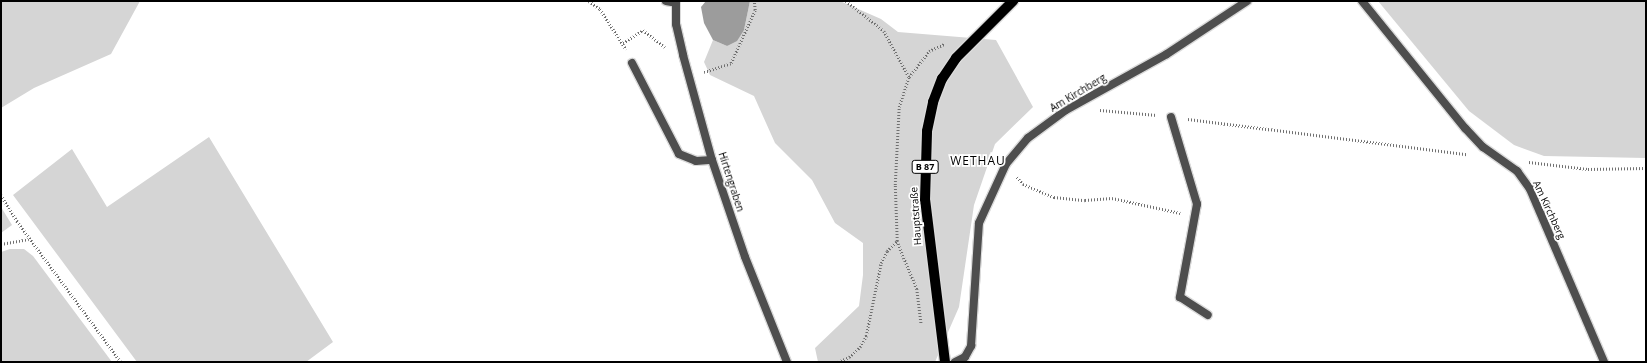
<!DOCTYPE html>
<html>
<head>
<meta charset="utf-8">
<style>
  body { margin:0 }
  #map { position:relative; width:1647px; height:363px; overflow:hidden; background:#fff; font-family:"Open Sans",sans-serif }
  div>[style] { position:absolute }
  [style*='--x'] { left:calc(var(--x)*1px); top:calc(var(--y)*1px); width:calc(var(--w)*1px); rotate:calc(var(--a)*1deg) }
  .green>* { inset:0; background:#d5d5d5 }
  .water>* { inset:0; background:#9c9c9c }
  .path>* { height:2.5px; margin-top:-1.25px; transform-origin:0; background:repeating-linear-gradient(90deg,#707070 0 1px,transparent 0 3px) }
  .roads { filter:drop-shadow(1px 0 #dbdbdb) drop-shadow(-1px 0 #dbdbdb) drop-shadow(0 1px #dbdbdb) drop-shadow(0 -1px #dbdbdb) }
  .service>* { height:8px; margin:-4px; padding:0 4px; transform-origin:4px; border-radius:4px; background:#4e4e4e }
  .minor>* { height:8px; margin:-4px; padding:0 4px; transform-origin:4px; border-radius:4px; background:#4e4e4e }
  .primary>* { height:10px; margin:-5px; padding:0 5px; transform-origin:5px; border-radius:5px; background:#000 }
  span { translate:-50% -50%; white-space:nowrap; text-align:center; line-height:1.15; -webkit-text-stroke:3.5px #fff; paint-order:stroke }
  .shield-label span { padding:1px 3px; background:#fff; border:1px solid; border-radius:3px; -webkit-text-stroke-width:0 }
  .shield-label { font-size:9px; color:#000; font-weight:700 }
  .street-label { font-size:10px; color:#000 }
  .quarter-label { font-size:12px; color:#000; letter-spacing:1px }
  .frame { position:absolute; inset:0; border:2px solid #000; pointer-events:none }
</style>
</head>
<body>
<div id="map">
  <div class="green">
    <i style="clip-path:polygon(1px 1px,140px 1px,111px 54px,34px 88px,1px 108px)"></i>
    <i style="clip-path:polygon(750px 1px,840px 1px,881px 19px,898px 32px,996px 40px,1033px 107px,995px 144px,974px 205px,959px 307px,935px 362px,818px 362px,815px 348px,859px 306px,863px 275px,863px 243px,835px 223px,812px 180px,775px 143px,754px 96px,710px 75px,704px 62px,713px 40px,727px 46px,744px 30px)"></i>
    <i style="clip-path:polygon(1378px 1px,1646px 1px,1646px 158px,1544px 156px,1514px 145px,1469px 111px)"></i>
    <i style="clip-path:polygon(209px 137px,333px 342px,306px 362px,137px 362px,13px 195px,72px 149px,107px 207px)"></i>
    <i style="clip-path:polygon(1px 207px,12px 225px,1px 233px)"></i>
    <i style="clip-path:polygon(10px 249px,24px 249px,33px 256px,112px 362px,1px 362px,1px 252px)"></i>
  </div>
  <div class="water">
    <i style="clip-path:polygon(706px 1px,750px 1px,744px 30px,737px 41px,727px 46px,713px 40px,704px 23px,701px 7px)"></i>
  </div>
  <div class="path">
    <i style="--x:589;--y:1;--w:14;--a:36"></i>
    <i style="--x:600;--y:9;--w:48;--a:57"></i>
    <i style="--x:846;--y:1;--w:48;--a:38.3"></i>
    <i style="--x:884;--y:31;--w:52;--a:61.5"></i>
    <i style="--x:623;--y:43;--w:24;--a:-33"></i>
    <i style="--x:643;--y:30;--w:28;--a:38"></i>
    <i style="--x:704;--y:72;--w:28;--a:-18"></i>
    <i style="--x:731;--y:63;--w:58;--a:-65.6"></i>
    <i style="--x:755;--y:10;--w:9;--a:-96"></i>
    <i style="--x:1100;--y:110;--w:57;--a:5"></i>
    <i style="--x:1188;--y:119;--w:281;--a:7.2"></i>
    <i style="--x:1529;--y:162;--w:59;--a:6.8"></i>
    <i style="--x:1588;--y:169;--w:58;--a:-1"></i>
    <i style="--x:1017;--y:177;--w:9;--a:49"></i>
    <i style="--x:1023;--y:184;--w:34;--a:23"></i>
    <i style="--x:1054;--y:197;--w:31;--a:6"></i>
    <i style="--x:1085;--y:200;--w:27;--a:-4"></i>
    <i style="--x:1112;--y:198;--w:70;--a:12.4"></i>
    <i style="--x:1;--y:195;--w:31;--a:58"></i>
    <i style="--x:17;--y:221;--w:175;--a:53.6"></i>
    <i style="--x:897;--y:241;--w:52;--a:67.4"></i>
    <i style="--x:917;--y:289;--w:35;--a:83"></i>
    <i style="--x:1;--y:244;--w:28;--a:-10"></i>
    <i style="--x:838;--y:362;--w:12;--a:-24"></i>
    <i style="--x:849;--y:357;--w:15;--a:-42"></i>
    <i style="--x:860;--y:347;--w:13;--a:-61"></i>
    <i style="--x:866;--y:336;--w:75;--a:-78.4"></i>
    <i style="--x:881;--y:263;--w:13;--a:-63"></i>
    <i style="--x:887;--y:251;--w:14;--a:-45"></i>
    <i style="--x:897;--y:241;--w:56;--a:-92"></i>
    <i style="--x:895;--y:185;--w:78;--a:-87.1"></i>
    <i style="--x:899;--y:107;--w:32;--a:-72"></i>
    <i style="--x:909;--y:77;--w:33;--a:-52"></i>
    <i style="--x:929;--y:51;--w:17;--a:-25"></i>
  </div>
  <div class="roads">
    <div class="service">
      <i style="--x:632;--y:63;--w:102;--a:62.7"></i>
      <i style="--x:679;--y:154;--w:18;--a:22"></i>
      <i style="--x:696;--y:161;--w:16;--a:-4"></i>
      <i style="--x:1171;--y:117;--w:91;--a:73.4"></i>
      <i style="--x:1197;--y:204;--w:95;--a:100.4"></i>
      <i style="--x:1180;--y:297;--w:33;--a:33"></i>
    </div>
    <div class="minor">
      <i style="--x:666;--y:1;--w:10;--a:11"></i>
      <i style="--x:676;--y:1;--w:23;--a:90"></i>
      <i style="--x:676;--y:24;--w:32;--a:77"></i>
      <i style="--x:683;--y:55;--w:109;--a:74.6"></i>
      <i style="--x:712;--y:160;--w:102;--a:71.2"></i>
      <i style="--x:745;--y:257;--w:113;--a:68.2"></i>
      <i style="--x:1362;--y:1;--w:164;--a:51"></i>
      <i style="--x:1465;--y:128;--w:26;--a:47"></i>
      <i style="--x:1483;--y:147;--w:42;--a:35.2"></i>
      <i style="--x:1517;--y:171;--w:22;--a:54"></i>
      <i style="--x:1530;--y:189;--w:188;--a:66.8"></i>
      <i style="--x:955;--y:362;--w:11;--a:-27"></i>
      <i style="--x:965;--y:357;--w:13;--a:-61"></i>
      <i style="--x:971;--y:346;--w:123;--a:-86.3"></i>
      <i style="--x:979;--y:223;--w:65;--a:-65.4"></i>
      <i style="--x:1006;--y:164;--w:34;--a:-50"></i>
      <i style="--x:1028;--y:138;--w:47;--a:-36.4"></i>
      <i style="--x:1066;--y:110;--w:115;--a:-29"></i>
      <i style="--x:1167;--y:54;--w:96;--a:-33.5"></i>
    </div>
    <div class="primary">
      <i style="--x:945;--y:362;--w:163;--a:-97"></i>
      <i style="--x:925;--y:200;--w:69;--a:-88.3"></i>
      <i style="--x:927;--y:131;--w:30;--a:-78"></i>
      <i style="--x:933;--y:102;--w:25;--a:-69"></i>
      <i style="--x:942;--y:79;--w:25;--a:-56"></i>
      <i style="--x:956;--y:58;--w:81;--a:-45"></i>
    </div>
  </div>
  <div class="shield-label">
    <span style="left:925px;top:167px">B 87</span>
  </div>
  <div class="street-label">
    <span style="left:1078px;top:93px;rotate:-31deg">Am Kirchberg</span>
    <span style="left:731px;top:182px;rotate:72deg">Hirtengraben</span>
    <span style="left:1549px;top:210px;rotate:65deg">Am Kirchberg</span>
    <span style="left:916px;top:216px;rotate:-94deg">Hauptstraße</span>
  </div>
  <div class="quarter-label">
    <span style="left:978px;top:161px">WETHAU</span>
  </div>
  <div class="frame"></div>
</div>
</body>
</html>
